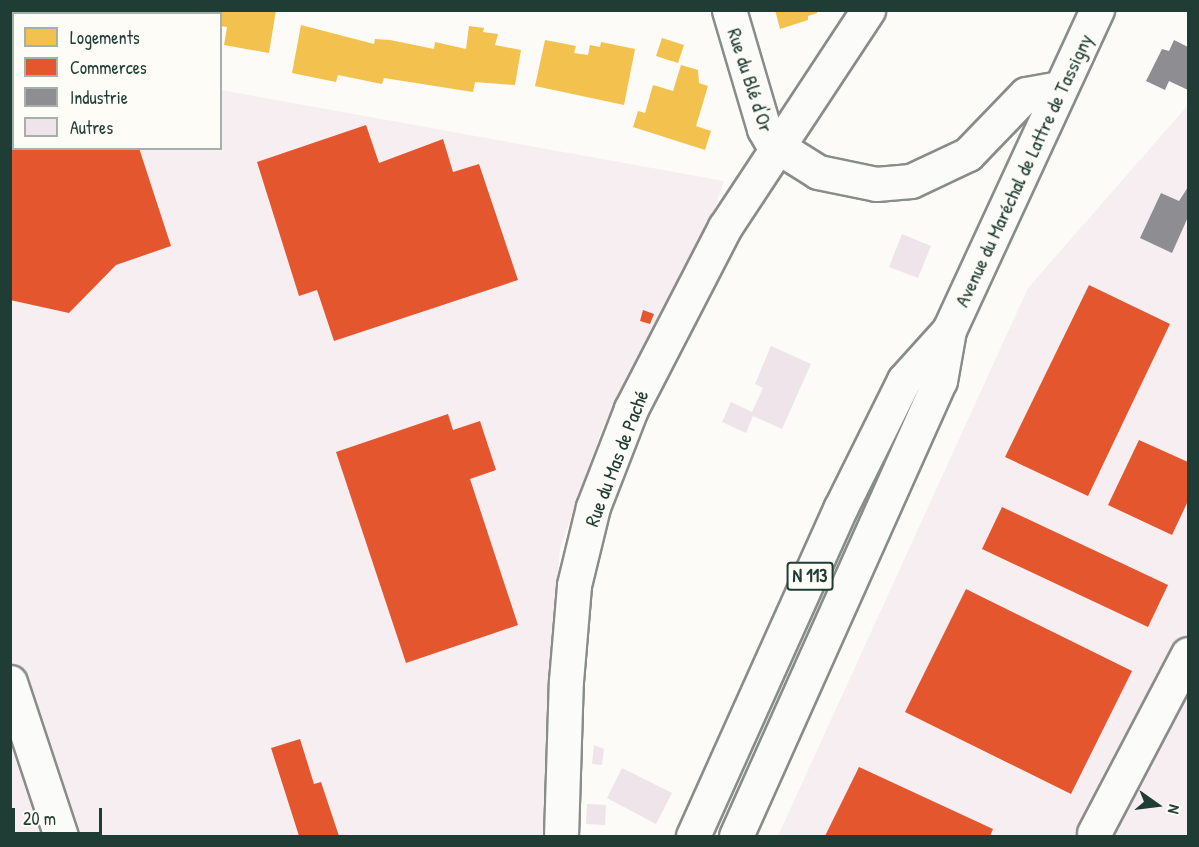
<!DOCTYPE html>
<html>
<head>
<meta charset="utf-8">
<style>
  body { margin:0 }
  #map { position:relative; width:1199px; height:847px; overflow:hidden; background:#fcfbf8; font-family:"Patrick Hand",sans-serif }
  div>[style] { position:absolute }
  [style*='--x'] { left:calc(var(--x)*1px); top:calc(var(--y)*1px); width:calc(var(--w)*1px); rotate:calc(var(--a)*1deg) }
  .built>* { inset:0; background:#f6eef1 }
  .homes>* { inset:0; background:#f2c14e }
  .shops>* { inset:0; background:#e4572e }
  .industry>* { inset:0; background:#8d8d92 }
  .building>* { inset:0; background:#eee4ea }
  .roads { filter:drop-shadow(2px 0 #888d8a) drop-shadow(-2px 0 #888d8a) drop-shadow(0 2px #888d8a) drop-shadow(0 -2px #888d8a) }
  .street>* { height:33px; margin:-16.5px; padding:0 16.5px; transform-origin:16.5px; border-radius:16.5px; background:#fbfbf9 }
  .primary>* { height:33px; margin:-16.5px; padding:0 16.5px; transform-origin:16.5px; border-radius:16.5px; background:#fbfbf9 }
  span { translate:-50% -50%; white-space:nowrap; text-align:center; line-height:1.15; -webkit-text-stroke:6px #fdfcf7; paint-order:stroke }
  .shield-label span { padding:2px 4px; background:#fdfcf7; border:2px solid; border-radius:4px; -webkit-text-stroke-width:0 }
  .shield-label { font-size:18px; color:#1f3d34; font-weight:700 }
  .street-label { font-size:20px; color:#1f3d34 }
  .frame { position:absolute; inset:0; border:12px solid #1f3d34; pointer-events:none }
  .legend { position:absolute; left:12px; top:12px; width:210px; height:138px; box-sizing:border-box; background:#fdfcf7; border:2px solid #a4b0a9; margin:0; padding:8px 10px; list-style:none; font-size:18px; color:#1f3d34 }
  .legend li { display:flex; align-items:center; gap:12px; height:30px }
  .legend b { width:30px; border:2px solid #a4b0a9 }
  .north { position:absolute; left:1127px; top:775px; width:60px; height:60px; -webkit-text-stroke:4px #fdfcf7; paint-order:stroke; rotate:104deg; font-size:16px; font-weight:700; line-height:24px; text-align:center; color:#1f3d34 }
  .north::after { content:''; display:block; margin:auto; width:21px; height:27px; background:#1f3d34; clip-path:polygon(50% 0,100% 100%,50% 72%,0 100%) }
  .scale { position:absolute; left:12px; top:808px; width:90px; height:27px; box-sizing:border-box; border:3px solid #1f3d34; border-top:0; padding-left:8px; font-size:18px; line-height:21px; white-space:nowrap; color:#1f3d34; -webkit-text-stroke:4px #fdfcf7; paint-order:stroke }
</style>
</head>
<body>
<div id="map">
  <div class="built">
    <i style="clip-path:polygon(10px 53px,14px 148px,220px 148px,221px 90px,724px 181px,697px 259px,603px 426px,560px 549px,548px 711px,550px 836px,11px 836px)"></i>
    <i style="clip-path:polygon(1188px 105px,1188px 836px,778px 836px,1028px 288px)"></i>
  </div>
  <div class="homes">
    <i style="clip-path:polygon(10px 10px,32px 10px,14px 14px,14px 21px)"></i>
    <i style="clip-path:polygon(63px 10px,154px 10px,62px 14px)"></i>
    <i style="clip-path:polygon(184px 10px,276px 10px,269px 53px,224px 45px,227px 27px,220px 26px,220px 14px,184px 14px)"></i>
    <i style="clip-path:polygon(775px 10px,817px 10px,817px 13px,808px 16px,808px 20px,780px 29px)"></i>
    <i style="clip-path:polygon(301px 25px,374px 44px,375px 39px,390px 40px,434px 49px,435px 42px,466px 49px,469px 26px,484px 28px,483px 32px,498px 34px,495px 45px,521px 50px,515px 85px,475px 82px,473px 92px,384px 78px,382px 84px,338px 75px,336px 82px,292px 73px)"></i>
    <i style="clip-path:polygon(662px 38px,684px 45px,678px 63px,656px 56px)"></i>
    <i style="clip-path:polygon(545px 40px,576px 46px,574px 53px,588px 55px,590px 45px,600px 47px,601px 42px,635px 49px,624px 105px,535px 86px)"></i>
    <i style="clip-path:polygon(681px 65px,698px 70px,699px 83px,708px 86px,696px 126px,711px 131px,705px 150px,633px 127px,638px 111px,645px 113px,653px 85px,673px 91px)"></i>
  </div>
  <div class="shops">
    <i style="clip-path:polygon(10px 64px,14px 148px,139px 148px,171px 246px,116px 265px,69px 313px,10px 300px)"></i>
    <i style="clip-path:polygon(366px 125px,379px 163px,443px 139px,453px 172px,479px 164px,518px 280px,334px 341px,317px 290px,299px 296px,257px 162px)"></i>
    <i style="clip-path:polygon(1089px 285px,1170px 324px,1088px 496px,1005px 457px)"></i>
    <i style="clip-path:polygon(643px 310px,654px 314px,650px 324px,640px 321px)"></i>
    <i style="clip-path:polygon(448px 414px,453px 430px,480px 421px,496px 470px,470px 479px,518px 625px,406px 663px,336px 452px)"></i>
    <i style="clip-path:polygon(1139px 440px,1188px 462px,1188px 501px,1172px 535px,1108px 505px)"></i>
    <i style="clip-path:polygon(1002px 507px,1168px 585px,1148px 627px,982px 549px)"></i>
    <i style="clip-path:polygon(966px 589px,1132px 671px,1071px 794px,905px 712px)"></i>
    <i style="clip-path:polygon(300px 739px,314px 784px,321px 782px,339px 836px,299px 836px,271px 748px)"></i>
    <i style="clip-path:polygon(859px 767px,993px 829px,990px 836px,825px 836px)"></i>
  </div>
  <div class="industry">
    <i style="clip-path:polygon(1174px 40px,1188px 47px,1188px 90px,1169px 81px,1165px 90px,1146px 81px,1162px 49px,1169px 51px)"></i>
    <i style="clip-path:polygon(1188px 187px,1188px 217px,1172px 253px,1140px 238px,1161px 193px,1179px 201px)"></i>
  </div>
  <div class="building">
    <i style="clip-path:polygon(902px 234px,931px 246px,918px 278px,889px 267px)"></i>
    <i style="clip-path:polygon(771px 346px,811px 364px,782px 429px,753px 416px,746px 433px,722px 422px,731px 402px,752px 412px,763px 388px,755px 384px)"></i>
    <i style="clip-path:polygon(594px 745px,604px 749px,602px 765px,592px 764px)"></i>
    <i style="clip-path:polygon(622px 768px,672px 793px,656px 824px,607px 798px)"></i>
    <i style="clip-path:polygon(587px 804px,606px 805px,605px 825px,586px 824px)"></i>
  </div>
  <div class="roads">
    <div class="street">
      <i style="--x:729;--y:10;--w:124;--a:73.6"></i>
      <i style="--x:764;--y:129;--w:16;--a:60"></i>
      <i style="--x:772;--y:143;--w:54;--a:32.2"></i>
      <i style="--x:818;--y:172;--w:59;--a:11.7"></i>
      <i style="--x:876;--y:184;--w:35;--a:-5"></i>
      <i style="--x:911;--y:181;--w:63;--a:-25.3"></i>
      <i style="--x:968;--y:154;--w:83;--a:-46"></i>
      <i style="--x:1026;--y:94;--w:34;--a:-10"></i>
      <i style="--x:10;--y:682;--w:162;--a:71.7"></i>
      <i style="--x:1094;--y:833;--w:202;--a:-62.3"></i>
      <i style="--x:561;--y:836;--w:155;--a:-88.2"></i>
      <i style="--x:566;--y:681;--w:96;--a:-85.2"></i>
      <i style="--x:574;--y:585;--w:80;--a:-76.3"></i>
      <i style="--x:593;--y:507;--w:105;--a:-68.8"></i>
      <i style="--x:631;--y:409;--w:205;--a:-62.7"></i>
      <i style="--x:725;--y:227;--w:260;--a:-56.6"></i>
    </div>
    <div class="primary">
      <i style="--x:693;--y:836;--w:359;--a:-65.8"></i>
      <i style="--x:840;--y:509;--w:144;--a:-63.6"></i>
      <i style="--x:904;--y:380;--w:67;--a:-48"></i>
      <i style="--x:736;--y:836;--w:499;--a:-65.9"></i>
      <i style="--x:940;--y:381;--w:52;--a:-80"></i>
      <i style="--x:949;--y:330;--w:353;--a:-65.2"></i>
    </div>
  </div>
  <div class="shield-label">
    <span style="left:810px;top:576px">N 113</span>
  </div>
  <div class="street-label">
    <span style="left:751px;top:80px;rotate:72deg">Rue du Blé d'Or</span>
    <span style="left:1023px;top:170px;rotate:-65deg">Avenue du Maréchal de Lattre de Tassigny</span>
    <span style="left:616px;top:458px;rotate:-69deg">Rue du Mas de Paché</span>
  </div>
  <div class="frame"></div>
  <ul class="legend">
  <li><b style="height:16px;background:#f2c14e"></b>Logements</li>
  <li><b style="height:16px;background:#e4572e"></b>Commerces</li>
  <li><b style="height:16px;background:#8d8d92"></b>Industrie</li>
  <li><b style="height:16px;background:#eee4ea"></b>Autres</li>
  </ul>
  <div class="north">N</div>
  <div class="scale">20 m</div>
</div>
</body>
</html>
